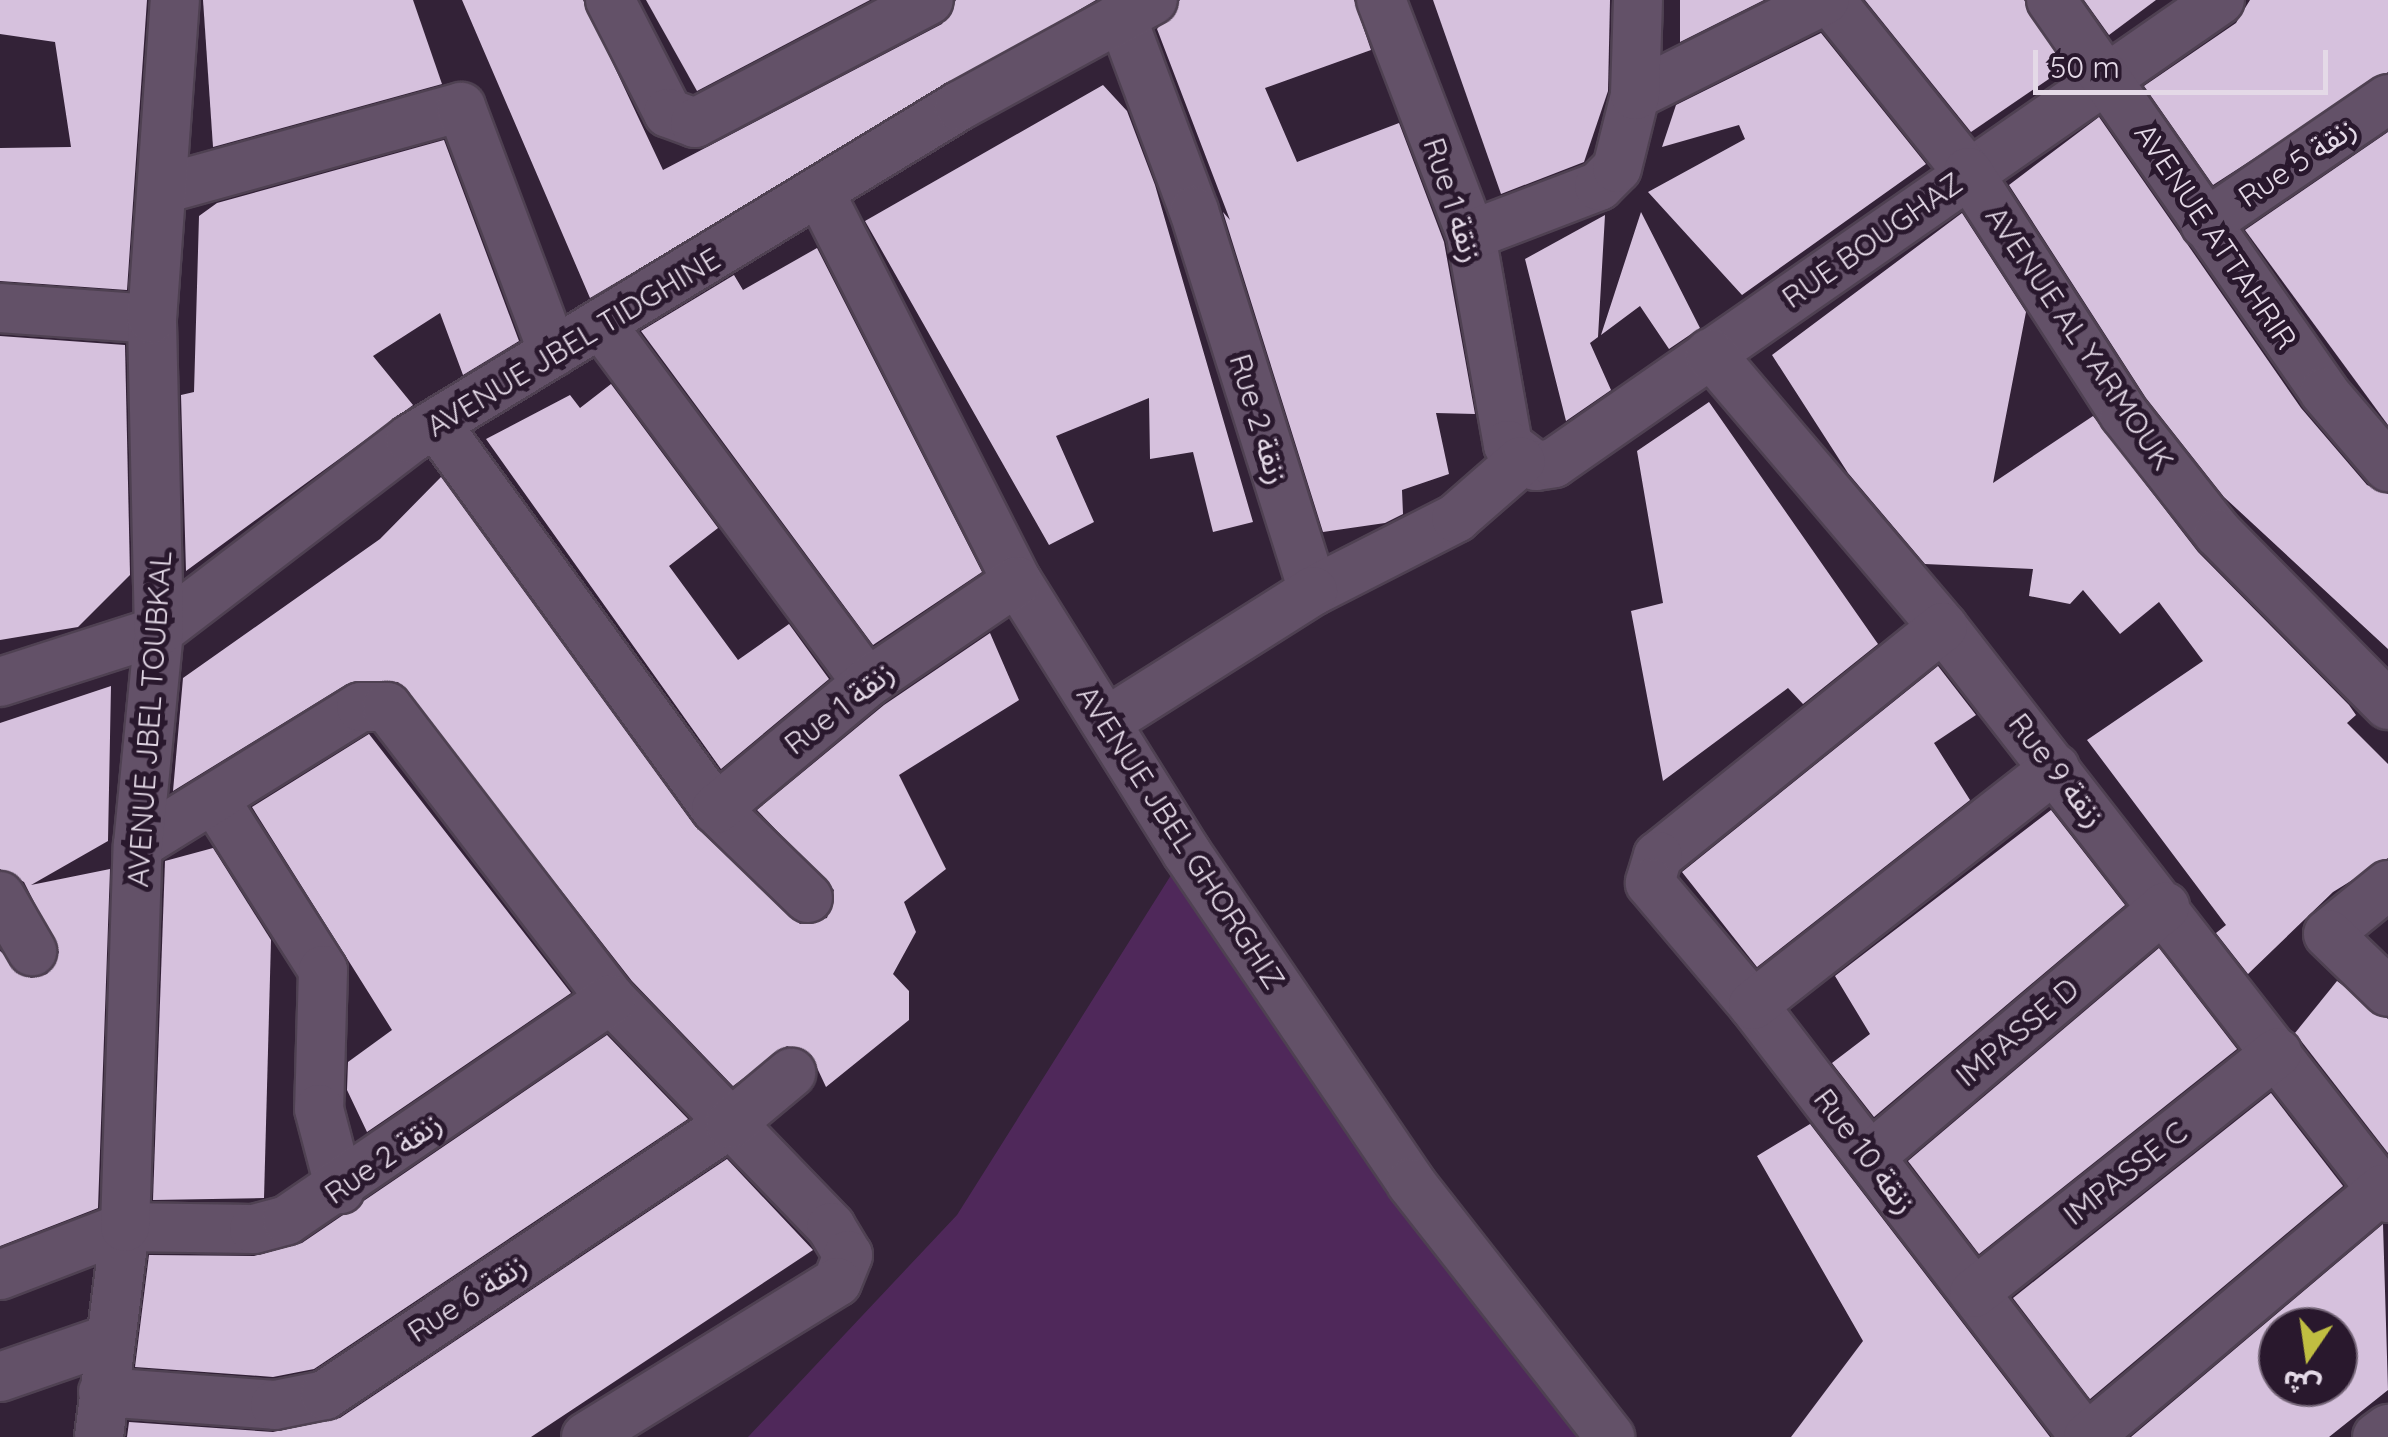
<!DOCTYPE html>
<html>
<head>
<meta charset="utf-8">
<style>
  body { margin:0 }
  #map { position:relative; width:2388px; height:1437px; overflow:hidden; background:#332237; font-family:Quicksand,"Noto Sans Arabic",sans-serif }
  div>[style] { position:absolute }
  [style*='--x'] { left:calc(var(--x)*1px); top:calc(var(--y)*1px); width:calc(var(--w)*1px); rotate:calc(var(--a)*1deg) }
  .green>* { inset:0; background:#4f285a }
  .building>* { inset:0; background:#d6c1dd }
  .roads { filter:drop-shadow(2px 0 #4f4152) drop-shadow(-2px 0 #4f4152) drop-shadow(0 2px #4f4152) drop-shadow(0 -2px #4f4152) }
  .minor>* { height:48px; margin:-24px; padding:0 24px; transform-origin:24px; border-radius:24px; background:#635168 }
  span { translate:-50% -50%; white-space:nowrap; text-align:center; line-height:1.15; -webkit-text-stroke:10px #29182d; paint-order:stroke }
  .street-label { font-size:30px; color:#e4d9e7 }
  .north { position:absolute; left:2258px; top:1307px; width:100px; height:100px; box-sizing:border-box; background:#29182d; border:2px solid #746577; border-radius:50%; rotate:193deg; font-size:28px; font-weight:700; line-height:40px; text-align:center; color:#e4d9e7 }
  .north::after { content:''; display:block; margin:auto; width:35px; height:45px; background:#c0be41; clip-path:polygon(50% 0,100% 100%,50% 72%,0 100%) }
  .scale { position:absolute; left:2033px; top:50px; width:295px; height:45px; box-sizing:border-box; border:5px solid #e4d9e7; border-top:0; padding-left:12px; font-size:30px; line-height:35px; white-space:nowrap; color:#e4d9e7; -webkit-text-stroke:8px #29182d; paint-order:stroke }
</style>
</head>
<body>
<div id="map">
  <div class="green">
    <i style="clip-path:polygon(1173px 872px,1579px 1437px,748px 1437px,957px 1215px)"></i>
  </div>
  <div class="building">
    <i style="clip-path:polygon(0 0,147px 0,127px 290px,0 281px,0 148px,71px 147px,55px 42px,0 34px)"></i>
    <i style="clip-path:polygon(203px 0,413px 0,442px 84px,213px 147px)"></i>
    <i style="clip-path:polygon(462px 0,583px 0,663px 170px,942px 24px,956px 0,1096px 0,590px 298px)"></i>
    <i style="clip-path:polygon(646px 0,870px 0,697px 91px)"></i>
    <i style="clip-path:polygon(1180px 0,1354px 0,1371px 50px,1265px 88px,1297px 162px,1399px 123px,1444px 242px,1475px 414px,1436px 413px,1449px 474px,1402px 490px,1403px 514px,1385px 523px,1323px 532px,1223px 212px,1230px 220px,1157px 29px)"></i>
    <i style="clip-path:polygon(1433px 0,1610px 0,1608px 91px,1584px 162px,1501px 194px)"></i>
    <i style="clip-path:polygon(1680px 0,1764px 0,1680px 42px)"></i>
    <i style="clip-path:polygon(1865px 0,2024px 0,2065px 68px,1971px 132px)"></i>
    <i style="clip-path:polygon(2084px 0,2156px 0,2109px 35px)"></i>
    <i style="clip-path:polygon(2250px 0,2388px 0,2388px 72px,2213px 185px,2144px 86px,2236px 23px)"></i>
    <i style="clip-path:polygon(1821px 33px,1926px 164px,1742px 295px,1648px 192px,1745px 139px,1739px 125px,1662px 147px,1676px 105px)"></i>
    <i style="clip-path:polygon(1103px 85px,1127px 111px,1155px 185px,1253px 522px,1213px 532px,1193px 452px,1150px 459px,1149px 398px,1056px 436px,1094px 522px,1049px 545px,865px 221px)"></i>
    <i style="clip-path:polygon(2099px 117px,2301px 408px,2367px 485px,2388px 494px,2388px 649px,2224px 497px,2146px 398px,2009px 185px)"></i>
    <i style="clip-path:polygon(2388px 132px,2388px 425px,2245px 230px)"></i>
    <i style="clip-path:polygon(444px 140px,519px 341px,463px 375px,440px 313px,373px 356px,413px 405px,186px 571px,181px 395px,194px 392px,199px 216px,217px 203px)"></i>
    <i style="clip-path:polygon(1641px 212px,1700px 328px,1669px 349px,1640px 306px,1601px 335px)"></i>
    <i style="clip-path:polygon(1962px 213px,2026px 312px,1993px 483px,2093px 416px,2198px 552px,2349px 705px,2356px 715px,2347px 723px,2388px 764px,2388px 858px,2333px 892px,2248px 974px,2216px 933px,2226px 925px,2087px 740px,2203px 661px,2159px 602px,2120px 634px,2083px 590px,2070px 604px,2029px 596px,2033px 569px,1925px 564px,1848px 473px,1772px 355px)"></i>
    <i style="clip-path:polygon(1605px 215px,1598px 337px,1590px 343px,1611px 390px,1566px 421px,1525px 259px)"></i>
    <i style="clip-path:polygon(817px 248px,982px 572px,873px 645px,641px 331px,734px 275px,743px 290px)"></i>
    <i style="clip-path:polygon(0 336px,125px 345px,130px 575px,78px 627px,0 640px)"></i>
    <i style="clip-path:polygon(611px 384px,718px 528px,669px 566px,738px 660px,789px 624px,829px 679px,721px 769px,486px 439px,570px 395px,580px 408px)"></i>
    <i style="clip-path:polygon(1709px 402px,1878px 644px,1803px 704px,1788px 688px,1663px 781px,1631px 611px,1663px 603px,1637px 451px)"></i>
    <i style="clip-path:polygon(441px 477px,694px 825px,800px 924px,827px 918px,834px 890px,757px 810px,884px 705px,990px 633px,1019px 700px,899px 775px,946px 869px,904px 902px,916px 932px,893px 974px,909px 991px,909px 1020px,826px 1087px,811px 1055px,787px 1046px,733px 1086px,632px 981px,398px 682px,347px 684px,173px 791px,183px 678px,380px 539px)"></i>
    <i style="clip-path:polygon(1938px 666px,1976px 715px,1934px 743px,1970px 800px,1757px 967px,1682px 872px)"></i>
    <i style="clip-path:polygon(111px 686px,108px 841px,31px 885px,110px 869px,98px 1208px,0 1246px,0 951px,31px 978px,47px 974px,59px 952px,24px 882px,0 869px,0 723px)"></i>
    <i style="clip-path:polygon(369px 734px,571px 993px,367px 1132px,347px 1090px,348px 1062px,392px 1030px,252px 807px)"></i>
    <i style="clip-path:polygon(2051px 810px,2125px 905px,1874px 1117px,1832px 1063px,1870px 1034px,1835px 976px)"></i>
    <i style="clip-path:polygon(213px 848px,271px 940px,264px 1198px,153px 1200px,165px 861px)"></i>
    <i style="clip-path:polygon(2159px 948px,2237px 1049px,1979px 1254px,1908px 1161px)"></i>
    <i style="clip-path:polygon(2337px 981px,2388px 1019px,2388px 1153px,2295px 1033px)"></i>
    <i style="clip-path:polygon(607px 1035px,688px 1119px,314px 1369px,273px 1377px,135px 1367px,149px 1255px,254px 1256px,302px 1243px)"></i>
    <i style="clip-path:polygon(2271px 1093px,2343px 1186px,2090px 1399px,2013px 1298px)"></i>
    <i style="clip-path:polygon(1810px 1124px,1952px 1309px,2050px 1437px,1791px 1437px,1863px 1341px,1757px 1156px)"></i>
    <i style="clip-path:polygon(727px 1159px,813px 1250px,531px 1437px,127px 1437px,129px 1422px,273px 1432px,340px 1418px)"></i>
    <i style="clip-path:polygon(evenodd,2383px 1224px,2388px 1390px,2329px 1437px,2131px 1437px,2383px 1224px,2278px 1327px,2338px 1327px,2338px 1387px,2278px 1387px,2278px 1327px)"></i>
  </div>
  <div class="roads">
    <div class="minor">
      <i style="--x:610;--y:0;--w:127;--a:62.8"></i>
      <i style="--x:668;--y:113;--w:29;--a:20"></i>
      <i style="--x:695;--y:123;--w:264;--a:-27.7"></i>
      <i style="--x:1381;--y:0;--w:252;--a:69"></i>
      <i style="--x:1471;--y:235;--w:213;--a:80"></i>
      <i style="--x:1508;--y:445;--w:35;--a:37"></i>
      <i style="--x:1536;--y:466;--w:18;--a:-9"></i>
      <i style="--x:1554;--y:463;--w:811;--a:-34.81"></i>
      <i style="--x:1830;--y:0;--w:221;--a:51.3"></i>
      <i style="--x:1968;--y:172;--w:288;--a:57.2"></i>
      <i style="--x:2124;--y:414;--w:152;--a:51.7"></i>
      <i style="--x:2218;--y:533;--w:242;--a:45.3"></i>
      <i style="--x:2051;--y:0;--w:478;--a:55.1"></i>
      <i style="--x:2324;--y:392;--w:99;--a:49.5"></i>
      <i style="--x:1121;--y:15;--w:209;--a:69.6"></i>
      <i style="--x:1194;--y:211;--w:398;--a:72.6"></i>
      <i style="--x:1313;--y:591;--w:161;--a:-27"></i>
      <i style="--x:1456;--y:518;--w:86;--a:-41.2"></i>
      <i style="--x:1635;--y:95;--w:212;--a:-26.6"></i>
      <i style="--x:167;--y:188;--w:305;--a:-15.4"></i>
      <i style="--x:461;--y:107;--w:262;--a:69.4"></i>
      <i style="--x:820;--y:193;--w:435;--a:63.1"></i>
      <i style="--x:1017;--y:581;--w:321;--a:58"></i>
      <i style="--x:1187;--y:853;--w:399;--a:55.8"></i>
      <i style="--x:1411;--y:1183;--w:323;--a:51.9"></i>
      <i style="--x:2205;--y:224;--w:222;--a:-34.3"></i>
      <i style="--x:1471;--y:235;--w:137;--a:-20.9"></i>
      <i style="--x:1599;--y:186;--w:25;--a:-45"></i>
      <i style="--x:1617;--y:168;--w:75;--a:-76.1"></i>
      <i style="--x:1635;--y:95;--w:95;--a:-88.2"></i>
      <i style="--x:0;--y:308;--w:152;--a:4.1"></i>
      <i style="--x:603;--y:327;--w:443;--a:53.4"></i>
      <i style="--x:1710;--y:353;--w:360;--a:49.6"></i>
      <i style="--x:1943;--y:627;--w:724;--a:52.07"></i>
      <i style="--x:436;--y:424;--w:476;--a:54"></i>
      <i style="--x:716;--y:809;--w:128;--a:44.1"></i>
      <i style="--x:1943;--y:627;--w:366;--a:141.2"></i>
      <i style="--x:1658;--y:856;--w:28;--a:107"></i>
      <i style="--x:1650;--y:883;--w:160;--a:49.8"></i>
      <i style="--x:1753;--y:1005;--w:545;--a:52.46"></i>
      <i style="--x:0;--y:682;--w:167;--a:-17.8"></i>
      <i style="--x:159;--y:631;--w:316;--a:-37.4"></i>
      <i style="--x:410;--y:439;--w:642;--a:-31.24"></i>
      <i style="--x:959;--y:106;--w:221;--a:-28.7"></i>
      <i style="--x:1106;--y:722;--w:245;--a:-32.3"></i>
      <i style="--x:214;--y:799;--w:203;--a:57.5"></i>
      <i style="--x:323;--y:970;--w:139;--a:91.6"></i>
      <i style="--x:319;--y:1109;--w:83;--a:75.3"></i>
      <i style="--x:716;--y:809;--w:197;--a:-39.8"></i>
      <i style="--x:867;--y:683;--w:181;--a:-34.2"></i>
      <i style="--x:138;--y:845;--w:262;--a:-31.8"></i>
      <i style="--x:361;--y:707;--w:26;--a:0"></i>
      <i style="--x:387;--y:707;--w:368;--a:52.5"></i>
      <i style="--x:611;--y:999;--w:317;--a:46"></i>
      <i style="--x:831;--y:1227;--w:33;--a:59"></i>
      <i style="--x:848;--y:1255;--w:29;--a:112"></i>
      <i style="--x:837;--y:1282;--w:295;--a:148.3"></i>
      <i style="--x:2388;--y:885;--w:77;--a:140.8"></i>
      <i style="--x:2328;--y:934;--w:83;--a:44"></i>
      <i style="--x:0;--y:896;--w:64;--a:59.8"></i>
      <i style="--x:1753;--y:1005;--w:384;--a:-38.1"></i>
      <i style="--x:1870;--y:1157;--w:387;--a:-40.3"></i>
      <i style="--x:0;--y:1275;--w:134;--a:-21"></i>
      <i style="--x:125;--y:1227;--w:129;--a:0.9"></i>
      <i style="--x:254;--y:1229;--w:34;--a:-15"></i>
      <i style="--x:287;--y:1220;--w:392;--a:-34.3"></i>
      <i style="--x:1974;--y:1293;--w:387;--a:-38.4"></i>
      <i style="--x:0;--y:1377;--w:113;--a:-19.1"></i>
      <i style="--x:103;--y:1392;--w:172;--a:4.3"></i>
      <i style="--x:275;--y:1405;--w:51;--a:-11.3"></i>
      <i style="--x:325;--y:1395;--w:487;--a:-33.8"></i>
      <i style="--x:730;--y:1124;--w:80;--a:-39.9"></i>
      <i style="--x:99;--y:1437;--w:212;--a:-82.9"></i>
      <i style="--x:125;--y:1227;--w:382;--a:-88.1"></i>
      <i style="--x:138;--y:845;--w:215;--a:-84.4"></i>
      <i style="--x:159;--y:631;--w:312;--a:-91.3"></i>
      <i style="--x:152;--y:319;--w:320;--a:-85.9"></i>
      <i style="--x:2088;--y:1437;--w:385;--a:-40.1"></i>
      <i style="--x:2377;--y:1437;--w:14;--a:-36"></i>
    </div>
  </div>
  <div class="street-label">
    <span style="left:2297px;top:162px;rotate:-34deg">Rue 5 زنقة</span>
    <span style="left:1453px;top:200px;rotate:72deg">Rue 1 زنقة</span>
    <span style="left:2216px;top:236px;rotate:56deg">AVENUE ATTAHRIR</span>
    <span style="left:1872px;top:240px;rotate:-35deg">RUE BOUGHAZ</span>
    <span style="left:2080px;top:338px;rotate:56deg">AVENUE AL YARMOUK</span>
    <span style="left:573px;top:342px;rotate:-31deg">AVENUE JBEL TIDGHINE</span>
    <span style="left:1259px;top:419px;rotate:73deg">Rue 2 زنقة</span>
    <span style="left:839px;top:708px;rotate:-38deg">Rue 1 زنقة</span>
    <span style="left:149px;top:719px;rotate:-86deg">AVENUE JBEL TOUBKAL</span>
    <span style="left:2057px;top:770px;rotate:52deg">Rue 9 زنقة</span>
    <span style="left:1181px;top:837px;rotate:57deg">AVENUE JBEL GHORGHIZ</span>
    <span style="left:2017px;top:1032px;rotate:-40deg">IMPASSE D</span>
    <span style="left:1865px;top:1151px;rotate:53deg">Rue 10 زنقة</span>
    <span style="left:383px;top:1158px;rotate:-35deg">Rue 2 زنقة</span>
    <span style="left:2125px;top:1173px;rotate:-38deg">IMPASSE C</span>
    <span style="left:467px;top:1298px;rotate:-33deg">Rue 6 زنقة</span>
  </div>
  <div class="north">ش</div>
  <div class="scale">50 m</div>
</div>
</body>
</html>
